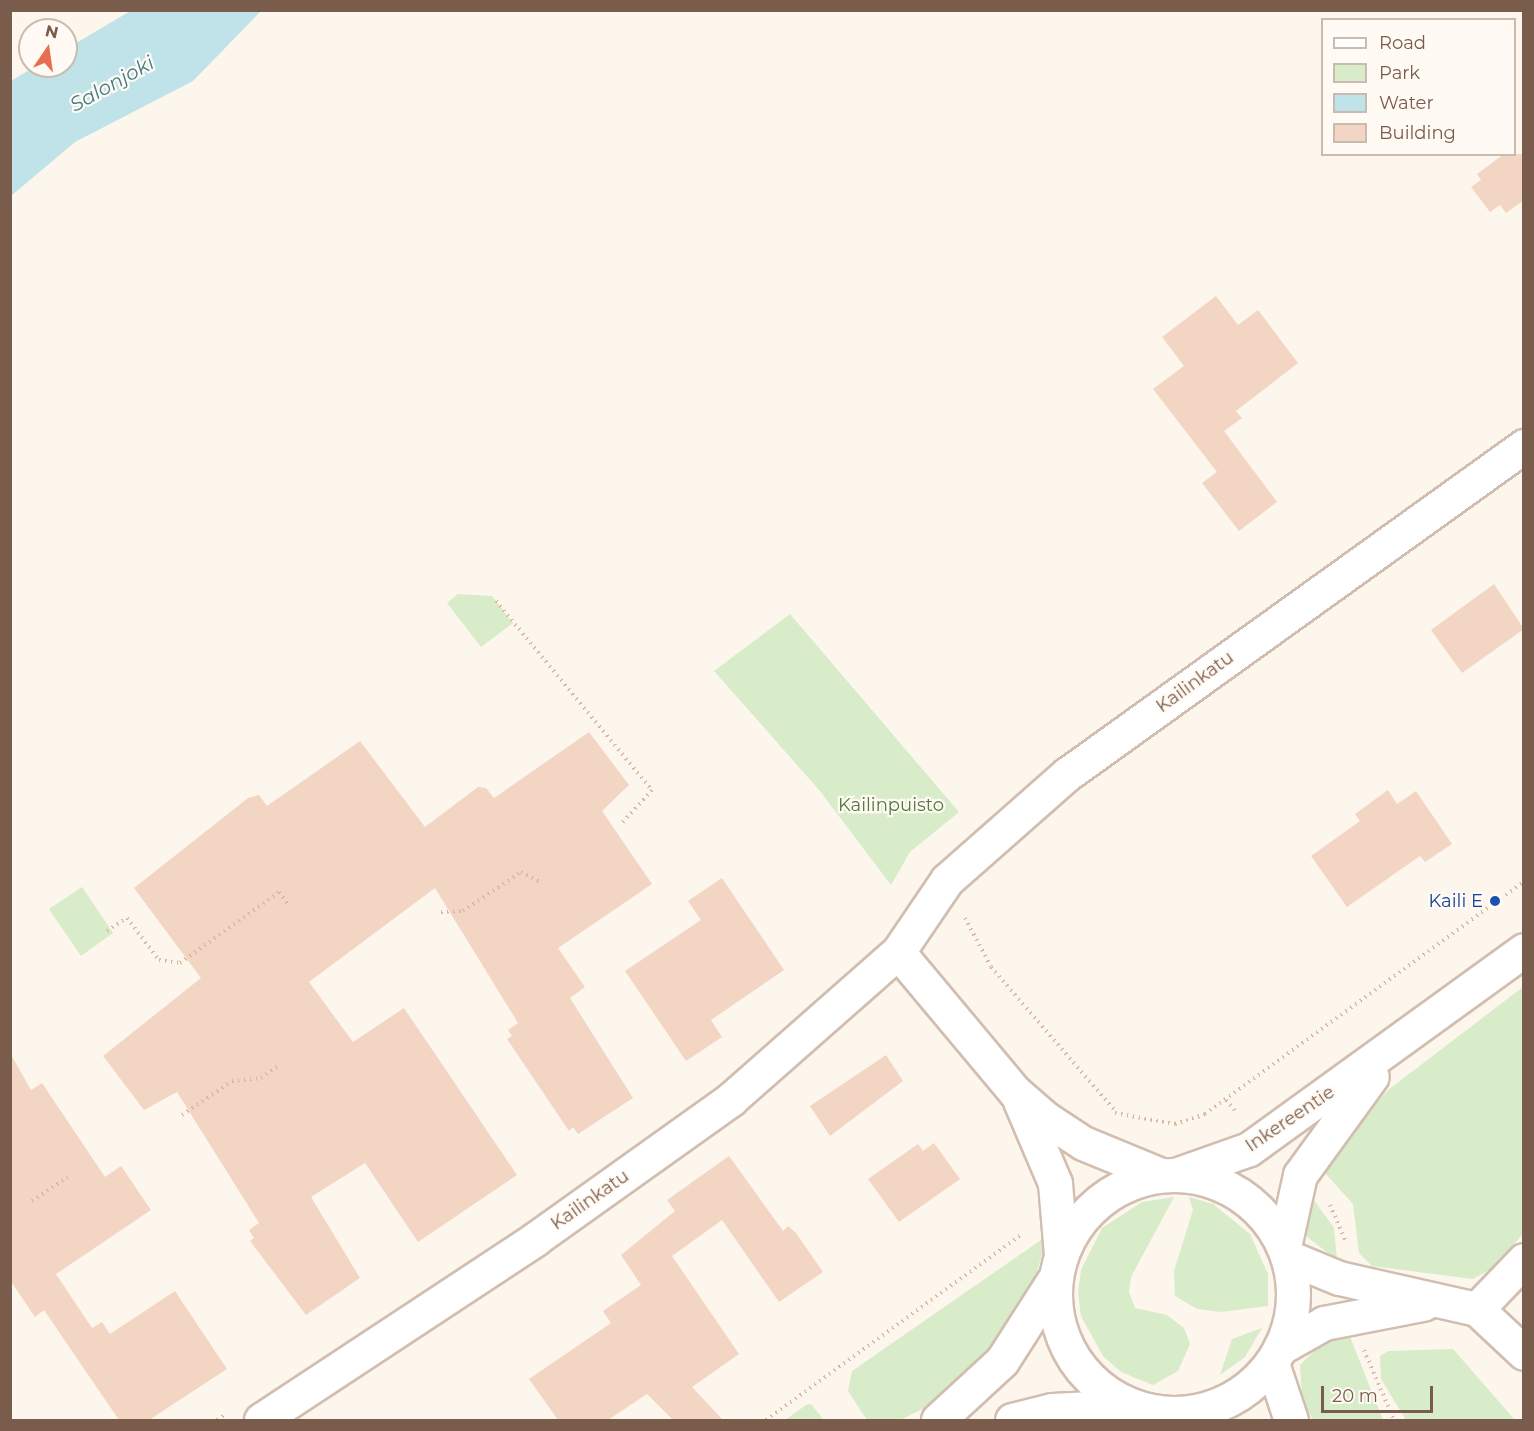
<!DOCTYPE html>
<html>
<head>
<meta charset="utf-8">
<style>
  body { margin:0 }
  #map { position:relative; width:1534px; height:1431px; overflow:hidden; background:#fdf6ec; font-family:Montserrat,sans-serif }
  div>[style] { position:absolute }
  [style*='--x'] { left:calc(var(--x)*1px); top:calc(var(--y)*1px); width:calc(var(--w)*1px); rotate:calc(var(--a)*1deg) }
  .green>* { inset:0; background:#d8ecc9 }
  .water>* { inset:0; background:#bfe3e8 }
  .building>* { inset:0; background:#f3d5c3 }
  .path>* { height:4px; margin-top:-2px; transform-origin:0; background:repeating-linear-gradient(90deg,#d9b8a5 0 1.5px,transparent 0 6px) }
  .roads { filter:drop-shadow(2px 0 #d1beb0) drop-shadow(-2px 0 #d1beb0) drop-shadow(0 2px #d1beb0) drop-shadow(0 -2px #d1beb0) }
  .minor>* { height:33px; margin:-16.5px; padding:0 16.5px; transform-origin:16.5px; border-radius:16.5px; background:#fff }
  .minor>.ring { margin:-16.5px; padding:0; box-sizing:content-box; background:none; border:33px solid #fff; border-radius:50% }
  .dots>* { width:16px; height:16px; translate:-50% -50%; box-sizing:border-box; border:3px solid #fffaf3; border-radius:50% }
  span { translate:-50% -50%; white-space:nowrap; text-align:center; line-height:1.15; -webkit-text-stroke:4.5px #fffaf3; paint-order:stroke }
  .street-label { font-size:18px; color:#7a5c4d }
  .park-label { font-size:18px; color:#537a41 }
  .transit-label { font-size:18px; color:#164399 }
  .right { translate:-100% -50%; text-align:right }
  .water-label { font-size:20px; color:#437c86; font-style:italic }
  .frame { position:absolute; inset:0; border:12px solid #7a5c4d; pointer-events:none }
  .legend { position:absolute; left:1321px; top:18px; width:195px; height:138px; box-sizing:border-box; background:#fffaf3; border:2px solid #cabbb1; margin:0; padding:8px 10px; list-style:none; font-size:18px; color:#7a5c4d }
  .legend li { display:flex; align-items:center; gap:12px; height:30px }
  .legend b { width:30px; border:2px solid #cabbb1 }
  .north { position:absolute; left:18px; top:18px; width:60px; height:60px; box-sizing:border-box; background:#fffaf3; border:2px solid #cabbb1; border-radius:50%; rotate:13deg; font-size:16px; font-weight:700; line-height:24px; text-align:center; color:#7a5c4d }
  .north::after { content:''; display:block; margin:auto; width:21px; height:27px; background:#e76f51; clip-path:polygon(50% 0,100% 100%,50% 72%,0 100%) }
  .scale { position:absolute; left:1321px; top:1386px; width:112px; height:27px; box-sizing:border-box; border:3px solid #7a5c4d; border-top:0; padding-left:8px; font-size:18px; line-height:21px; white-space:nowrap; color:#7a5c4d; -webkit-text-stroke:4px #fffaf3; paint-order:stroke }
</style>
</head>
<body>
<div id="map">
  <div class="green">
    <i style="clip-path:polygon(458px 594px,492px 596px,513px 623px,481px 647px,447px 603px)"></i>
    <i style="clip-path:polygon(790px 614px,959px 812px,910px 852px,891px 885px,820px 791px,714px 671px)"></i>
    <i style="clip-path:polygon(82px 887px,113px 933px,81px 956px,49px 909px)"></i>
    <i style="clip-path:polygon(1523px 987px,1523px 1234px,1491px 1269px,1473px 1279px,1372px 1266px,1359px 1253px,1353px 1204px,1325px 1173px,1340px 1145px,1388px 1090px)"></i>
    <i style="clip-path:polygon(1311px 1196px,1334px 1228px,1337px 1260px,1306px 1236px,1303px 1222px)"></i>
    <i style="clip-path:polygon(1174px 1197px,1131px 1277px,1129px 1292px,1135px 1308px,1167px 1315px,1184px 1328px,1190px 1344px,1178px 1371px,1153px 1385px,1121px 1372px,1103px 1356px,1081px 1316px,1078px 1293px,1081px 1270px,1102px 1228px,1142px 1202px)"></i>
    <i style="clip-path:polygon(1189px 1197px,1213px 1204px,1250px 1234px,1268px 1274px,1268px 1306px,1221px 1312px,1197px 1309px,1175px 1296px,1174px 1271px,1193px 1210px)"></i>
    <i style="clip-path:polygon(1041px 1240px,1045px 1243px,1033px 1287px,1001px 1347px,931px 1405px,900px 1420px,867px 1420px,848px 1391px,852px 1371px)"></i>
    <i style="clip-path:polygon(1262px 1328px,1245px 1357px,1220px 1375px,1232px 1339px)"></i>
    <i style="clip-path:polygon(1349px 1334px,1383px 1420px,1313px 1420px,1302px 1399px,1300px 1365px,1330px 1335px)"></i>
    <i style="clip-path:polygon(1453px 1349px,1515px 1420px,1406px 1420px,1381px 1379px,1380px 1356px,1388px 1351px)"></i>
    <i style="clip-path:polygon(811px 1404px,824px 1420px,785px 1420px,806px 1405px)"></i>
  </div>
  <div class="water">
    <i style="clip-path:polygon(132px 10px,261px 11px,193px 81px,75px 142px,11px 196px,11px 81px,36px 66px,66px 66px,66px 49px)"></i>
  </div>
  <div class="building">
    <i style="clip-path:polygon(1504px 154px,1524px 154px,1524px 200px,1506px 213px,1500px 205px,1490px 212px,1471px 187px,1481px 180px,1477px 174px)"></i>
    <i style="clip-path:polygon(1216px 296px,1238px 325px,1258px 310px,1298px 363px,1236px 411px,1242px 418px,1224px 431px,1277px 502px,1239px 531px,1202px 483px,1217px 472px,1153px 389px,1184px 366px,1162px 337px)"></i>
    <i style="clip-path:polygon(1494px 584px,1524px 629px,1462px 673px,1431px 630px)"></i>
    <i style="clip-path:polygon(589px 732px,629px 785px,602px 811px,652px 884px,558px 948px,585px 987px,570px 998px,633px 1098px,578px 1134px,573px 1127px,569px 1131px,507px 1039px,512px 1036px,508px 1030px,518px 1023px,435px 888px,309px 982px,353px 1042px,404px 1008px,517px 1175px,418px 1242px,365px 1163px,311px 1197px,360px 1278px,306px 1315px,250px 1241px,254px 1238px,249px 1230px,259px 1223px,177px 1092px,144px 1110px,103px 1056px,201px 978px,134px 888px,248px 798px,259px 795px,267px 806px,360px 741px,425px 827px,478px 787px,486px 788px,494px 798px)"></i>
    <i style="clip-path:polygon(1388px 790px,1397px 804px,1416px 791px,1452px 844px,1425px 862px,1420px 856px,1347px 907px,1311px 856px,1360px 821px,1355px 814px)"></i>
    <i style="clip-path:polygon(722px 878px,784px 970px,711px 1020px,722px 1037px,686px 1061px,625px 971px,701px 920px,688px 901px)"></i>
    <i style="clip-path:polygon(10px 1053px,31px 1090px,42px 1083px,105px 1177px,121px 1166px,151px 1210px,56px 1274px,92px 1328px,102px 1322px,110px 1334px,175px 1291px,227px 1369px,149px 1420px,119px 1420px,44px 1310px,35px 1317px,10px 1280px)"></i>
    <i style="clip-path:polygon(886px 1055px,903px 1081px,830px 1136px,810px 1106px)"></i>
    <i style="clip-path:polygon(934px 1143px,960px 1179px,899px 1222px,868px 1179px,918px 1144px,923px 1151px)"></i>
    <i style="clip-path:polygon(729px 1156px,783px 1231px,788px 1226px,796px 1233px,823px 1272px,779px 1302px,722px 1220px,672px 1256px,739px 1354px,692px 1387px,723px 1420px,673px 1420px,647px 1394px,608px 1420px,558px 1420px,529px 1379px,611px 1323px,603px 1311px,641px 1285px,621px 1255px,675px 1211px,667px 1200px)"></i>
  </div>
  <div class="path">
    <i style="--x:496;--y:601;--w:245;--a:50.5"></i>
    <i style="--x:652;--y:790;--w:45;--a:132.3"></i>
    <i style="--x:441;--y:912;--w:22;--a:-3"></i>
    <i style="--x:463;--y:911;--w:70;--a:-33.9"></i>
    <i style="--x:521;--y:872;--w:21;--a:28"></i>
    <i style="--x:965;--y:918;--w:55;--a:62"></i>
    <i style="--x:991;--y:967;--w:191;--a:49.2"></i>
    <i style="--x:107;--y:931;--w:24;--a:-33"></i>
    <i style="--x:127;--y:918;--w:53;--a:52.7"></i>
    <i style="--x:159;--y:960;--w:21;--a:8"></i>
    <i style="--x:180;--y:963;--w:122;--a:-35.6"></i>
    <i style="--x:279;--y:892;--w:17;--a:54"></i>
    <i style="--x:1226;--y:1100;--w:18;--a:49"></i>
    <i style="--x:1115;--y:1113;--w:61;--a:10.4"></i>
    <i style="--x:1175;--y:1124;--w:32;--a:-18"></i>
    <i style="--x:1205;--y:1114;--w:395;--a:-36.1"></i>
    <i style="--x:182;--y:1115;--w:60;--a:-34.2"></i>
    <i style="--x:232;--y:1081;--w:29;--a:-6"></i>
    <i style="--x:261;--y:1078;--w:21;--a:-35"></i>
    <i style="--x:32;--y:1201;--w:43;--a:-33.7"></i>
    <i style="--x:1330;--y:1205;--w:40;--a:66.6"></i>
    <i style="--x:1364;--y:1350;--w:76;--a:66.8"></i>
    <i style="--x:217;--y:1420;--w:11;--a:-34"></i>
    <i style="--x:766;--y:1420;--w:318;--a:-36"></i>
  </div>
  <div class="roads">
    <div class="minor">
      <i style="--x:1020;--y:1101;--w:89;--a:66.9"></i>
      <i style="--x:1055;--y:1183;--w:72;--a:85.2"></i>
      <i style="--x:1178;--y:1174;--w:75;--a:-19.4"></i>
      <i style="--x:1249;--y:1149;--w:339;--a:-35.9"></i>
      <i style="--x:1161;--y:1175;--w:84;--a:-157.7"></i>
      <i style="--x:1083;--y:1143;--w:45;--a:-146.7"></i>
      <i style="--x:1045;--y:1118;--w:40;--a:-139"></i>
      <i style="--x:1015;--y:1092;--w:182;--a:-129.9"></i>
      <i style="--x:898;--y:952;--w:87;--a:-55.8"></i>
      <i style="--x:947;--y:880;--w:159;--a:-41.4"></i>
      <i style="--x:1066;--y:775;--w:564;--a:-35.69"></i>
      <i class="ring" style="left:1055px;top:1175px;width:205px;height:205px"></i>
      <i style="--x:1284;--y:1247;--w:74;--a:-77.5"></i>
      <i style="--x:1300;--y:1175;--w:122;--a:-54"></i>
      <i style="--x:1288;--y:1257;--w:55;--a:22.4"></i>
      <i style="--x:1339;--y:1278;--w:141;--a:12.7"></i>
      <i style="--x:1477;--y:1309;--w:68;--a:-46.2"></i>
      <i style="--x:1477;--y:1309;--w:64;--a:43.1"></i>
      <i style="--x:1280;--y:1348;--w:51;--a:-29.6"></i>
      <i style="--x:1324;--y:1323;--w:101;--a:-10.9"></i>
      <i style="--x:1272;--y:1363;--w:60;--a:71.6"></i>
      <i style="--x:261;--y:1420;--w:328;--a:-33.4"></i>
      <i style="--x:535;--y:1239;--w:241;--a:-35.5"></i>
      <i style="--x:731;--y:1099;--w:222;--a:-41.4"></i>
      <i style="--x:938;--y:1420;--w:87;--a:-42.7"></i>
      <i style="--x:1002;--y:1361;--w:98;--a:-57.4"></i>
      <i style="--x:1012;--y:1420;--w:41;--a:-14"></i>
      <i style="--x:1052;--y:1410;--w:80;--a:-2.9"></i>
    </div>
  </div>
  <div class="dots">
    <i style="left:1495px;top:901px;background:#1a4fb4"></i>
  </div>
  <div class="street-label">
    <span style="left:1195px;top:682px;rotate:-36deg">Kailinkatu</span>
    <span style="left:1290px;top:1119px;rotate:-34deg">Inkereentie</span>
    <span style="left:590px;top:1200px;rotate:-35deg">Kailinkatu</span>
  </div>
  <div class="park-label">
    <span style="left:891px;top:805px">Kailinpuisto</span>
  </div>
  <div class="transit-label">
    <span class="right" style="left:1483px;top:901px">Kaili E</span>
  </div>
  <div class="water-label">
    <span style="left:112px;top:84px;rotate:-29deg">Salonjoki</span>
  </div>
  <div class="frame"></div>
  <ul class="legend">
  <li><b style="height:8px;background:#fff"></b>Road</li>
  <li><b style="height:16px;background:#d8ecc9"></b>Park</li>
  <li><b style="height:16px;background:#bfe3e8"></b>Water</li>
  <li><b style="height:16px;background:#f3d5c3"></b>Building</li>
  </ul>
  <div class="north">N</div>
  <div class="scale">20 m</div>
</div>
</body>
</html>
